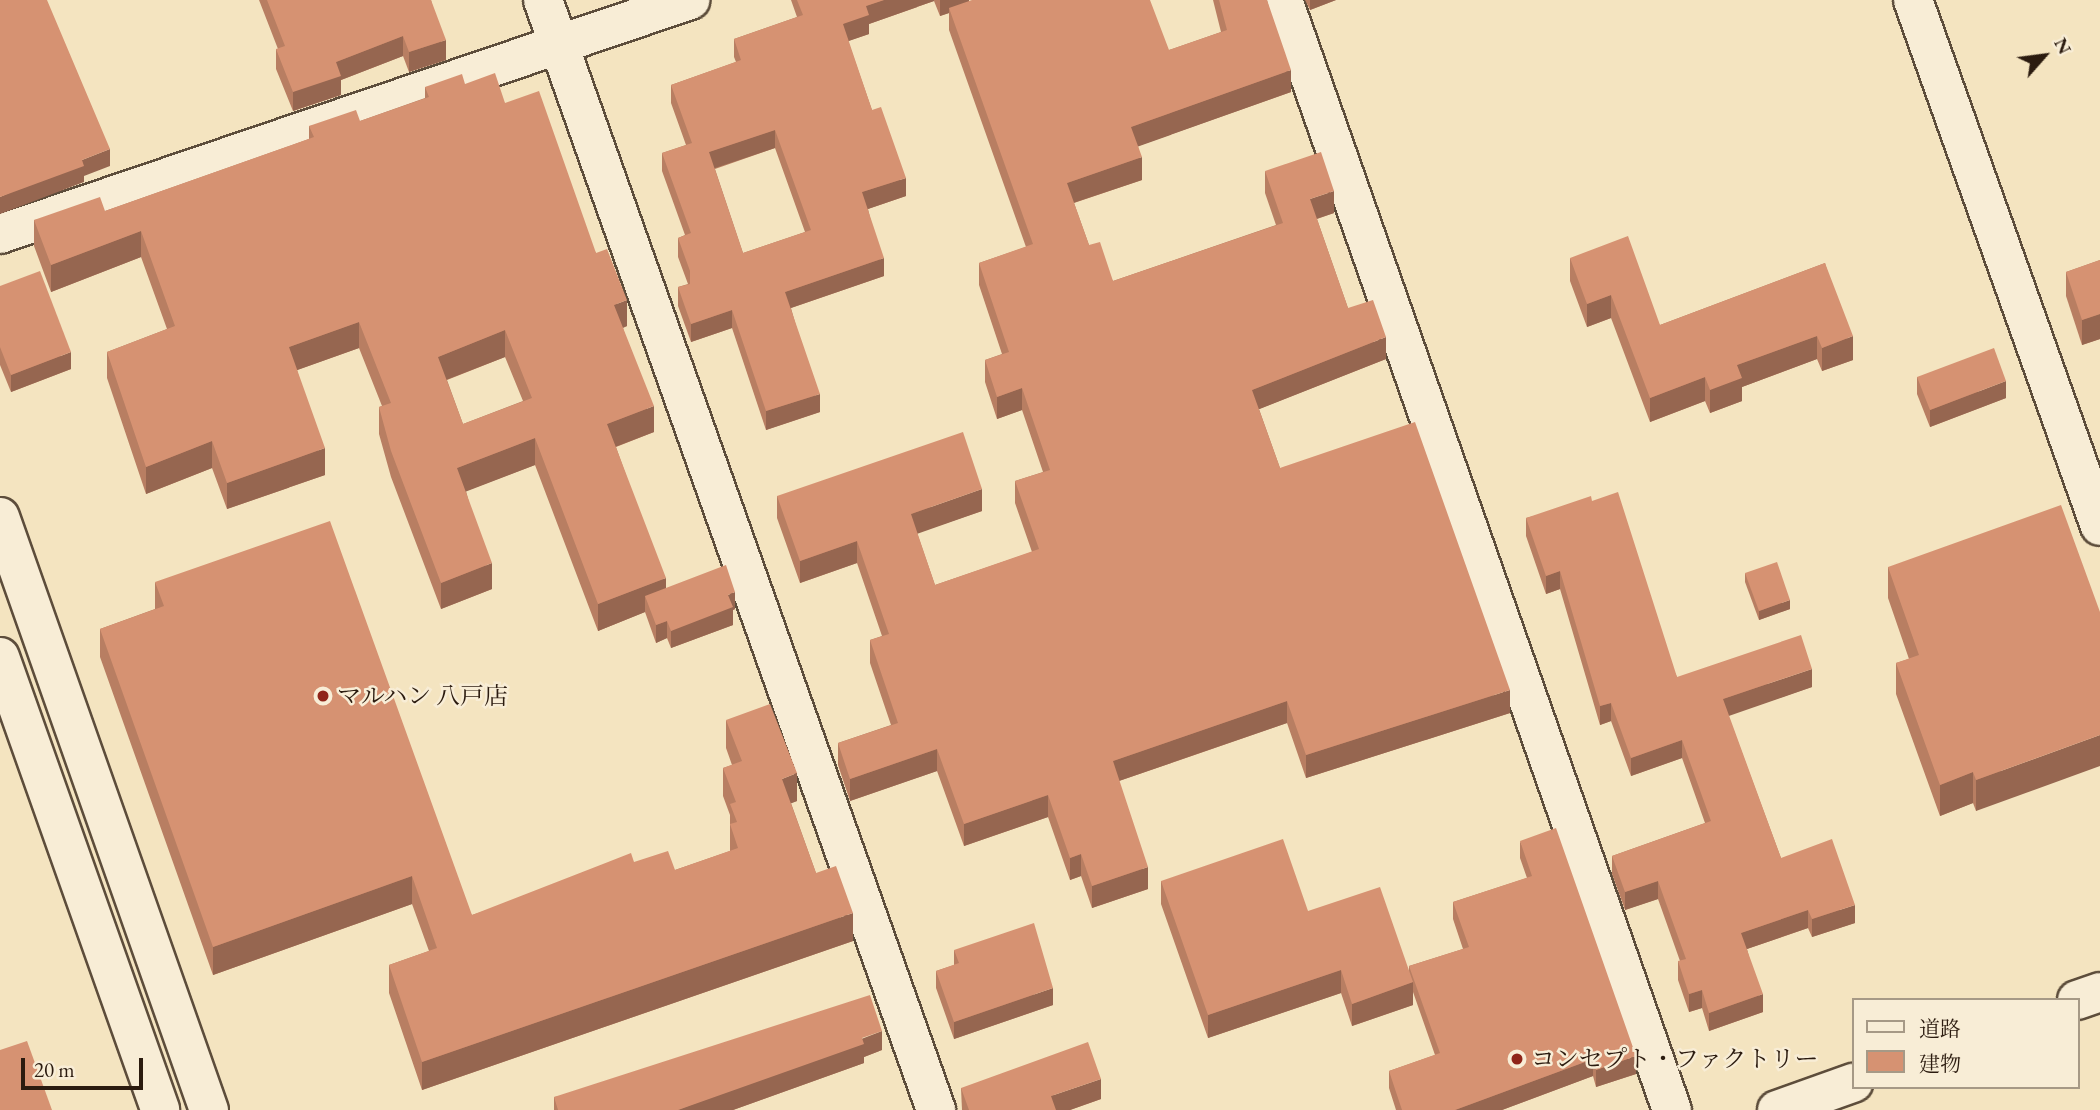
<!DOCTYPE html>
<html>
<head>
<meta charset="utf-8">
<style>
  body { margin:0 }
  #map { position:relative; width:2100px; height:1110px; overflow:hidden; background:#f4e4c0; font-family:"EB Garamond","Noto Serif JP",serif }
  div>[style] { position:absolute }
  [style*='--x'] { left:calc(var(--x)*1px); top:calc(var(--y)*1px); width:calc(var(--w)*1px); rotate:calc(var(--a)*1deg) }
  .roads { filter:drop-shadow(2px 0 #5d4d3b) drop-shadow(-2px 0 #5d4d3b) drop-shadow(0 2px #5d4d3b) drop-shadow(0 -2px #5d4d3b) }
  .minor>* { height:38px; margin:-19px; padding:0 19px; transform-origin:19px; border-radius:19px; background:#f8edd6 }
  .tertiary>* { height:38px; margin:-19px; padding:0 19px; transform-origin:19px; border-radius:19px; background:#f8edd6 }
  .wall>* { inset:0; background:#b87e62 }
  .shaded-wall>* { inset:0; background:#966650 }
  .building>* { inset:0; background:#d69272 }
  .dots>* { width:19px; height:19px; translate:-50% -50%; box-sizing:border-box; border:4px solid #f8edd6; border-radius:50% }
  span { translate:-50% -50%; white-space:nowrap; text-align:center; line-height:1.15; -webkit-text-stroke:5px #f8edd6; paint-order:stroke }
  .poi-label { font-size:24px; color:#2b1b0f }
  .left { translate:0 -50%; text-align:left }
  .legend { position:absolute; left:1852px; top:998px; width:228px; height:91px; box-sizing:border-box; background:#f8edd6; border:2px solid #a69986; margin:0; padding:9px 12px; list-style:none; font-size:21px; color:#2b1b0f }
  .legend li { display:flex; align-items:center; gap:14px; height:35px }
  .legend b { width:35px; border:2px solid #a69986 }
  .north { position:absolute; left:2009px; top:21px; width:70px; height:70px; -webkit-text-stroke:5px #f8edd6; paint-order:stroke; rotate:62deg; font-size:19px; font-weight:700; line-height:28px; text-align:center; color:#2b1b0f }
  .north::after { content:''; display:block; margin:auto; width:24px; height:32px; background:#2b1b0f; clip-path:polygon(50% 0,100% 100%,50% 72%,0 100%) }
  .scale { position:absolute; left:21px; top:1058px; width:122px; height:32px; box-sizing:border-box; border:4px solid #2b1b0f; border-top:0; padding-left:9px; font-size:21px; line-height:24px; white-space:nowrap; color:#2b1b0f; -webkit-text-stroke:5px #f8edd6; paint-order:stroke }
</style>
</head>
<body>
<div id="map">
  <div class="roads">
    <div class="minor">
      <i style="--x:543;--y:0;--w:1178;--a:70.5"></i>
      <i style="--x:1283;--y:0;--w:1176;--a:70.69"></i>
      <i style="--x:0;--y:234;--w:729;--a:-18.73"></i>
    </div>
    <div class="tertiary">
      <i style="--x:1913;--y:0;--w:558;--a:70.43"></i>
      <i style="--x:0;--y:517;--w:629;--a:70.59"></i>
      <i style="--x:0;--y:657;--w:480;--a:70.5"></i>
      <i style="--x:2077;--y:1000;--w:24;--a:-19"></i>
      <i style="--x:1777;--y:1110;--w:81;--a:-19.6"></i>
    </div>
  </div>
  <div class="wall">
    <i style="clip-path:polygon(259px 0,431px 0,446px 60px,409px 72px,403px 56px,341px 80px,341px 95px,293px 111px,276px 69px,276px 49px,278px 49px)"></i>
    <i style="clip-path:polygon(evenodd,791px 0,969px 0,969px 1px,1169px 50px,1221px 32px,1213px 0,1267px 0,1291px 92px,1138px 146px,1142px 180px,1074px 203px,1089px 245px,1113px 281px,1276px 225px,1265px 193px,1265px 171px,1334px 213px,1317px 219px,1348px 308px,1386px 359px,1259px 409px,1280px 468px,1510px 713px,1306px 778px,1287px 723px,1119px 781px,1148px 889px,1092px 908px,1081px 876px,1070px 880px,1048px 817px,964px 846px,937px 771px,850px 801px,838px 765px,838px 743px,891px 725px,870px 663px,870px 640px,882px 636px,857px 563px,800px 583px,777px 518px,777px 496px,982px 511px,917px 533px,935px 585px,1032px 552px,1015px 503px,1015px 481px,1043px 472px,1022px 410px,997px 419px,985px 382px,985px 360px,1002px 354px,979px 285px,979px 263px,1026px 247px,949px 30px,949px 13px,940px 16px,934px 1px,869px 24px,869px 34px,848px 41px,872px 110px,906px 196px,868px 209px,884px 276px,791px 308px,820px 412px,766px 430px,732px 328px,691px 342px,678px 306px,678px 287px,688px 284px,678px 257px,678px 238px,685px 235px,662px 171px,662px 153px,686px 145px,671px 103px,671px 85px,736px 62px,734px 57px,734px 39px,797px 17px,791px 0,775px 148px,805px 232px,743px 253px,715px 169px,775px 148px)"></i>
    <i style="clip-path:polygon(1305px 0,1336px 0,1310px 10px)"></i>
    <i style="clip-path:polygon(evenodd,465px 84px,505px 103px,596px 253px,627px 326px,623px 328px,654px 432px,616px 447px,666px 588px,735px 609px,733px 610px,733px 625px,671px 648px,667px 638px,656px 643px,645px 612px,598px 631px,535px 465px,466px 491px,492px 589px,441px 609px,391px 477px,379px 434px,379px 407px,382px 406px,359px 348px,297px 370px,325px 475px,227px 509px,212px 468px,146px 494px,107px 378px,107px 352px,167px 329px,141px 257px,51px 292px,34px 246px,34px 220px,105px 211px,309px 139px,309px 126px,360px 121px,425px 98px,425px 87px,465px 84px,505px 357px,523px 401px,463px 424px,447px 380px,505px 357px)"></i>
    <i style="clip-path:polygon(1570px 258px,1660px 325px,1825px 263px,1853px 360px,1822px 371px,1817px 359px,1742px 387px,1742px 401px,1710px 413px,1705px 401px,1650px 422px,1611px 318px,1587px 327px,1570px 281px)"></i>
    <i style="clip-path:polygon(2100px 260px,2100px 339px,2082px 345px,2066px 296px,2066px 272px)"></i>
    <i style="clip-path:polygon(0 286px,71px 369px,11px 392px,0 365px)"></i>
    <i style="clip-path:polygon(1917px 377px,2006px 398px,1930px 427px,1917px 394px)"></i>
    <i style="clip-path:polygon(1592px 501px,1677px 677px,1812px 687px,1728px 715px,1781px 858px,1855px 923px,1812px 937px,1808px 928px,1747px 949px,1763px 1012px,1709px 1031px,1702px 1008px,1689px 1012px,1678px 980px,1678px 961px,1680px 961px,1658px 899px,1625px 910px,1612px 874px,1612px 856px,1705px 823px,1682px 758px,1631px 776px,1611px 721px,1600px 725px,1560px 589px,1546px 594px,1526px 536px,1526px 518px)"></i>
    <i style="clip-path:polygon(1888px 567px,2100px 612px,1976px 811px,1973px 803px,1940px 816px,1896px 694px,1896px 663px,1909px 659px,1888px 598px)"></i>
    <i style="clip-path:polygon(1745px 573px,1790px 609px,1759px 620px,1745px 582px)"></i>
    <i style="clip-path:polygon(155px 582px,472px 915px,634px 862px,675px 870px,730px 851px,730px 815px,723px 796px,723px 768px,732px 765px,726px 748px,726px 720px,797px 801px,791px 803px,816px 873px,853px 941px,422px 1090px,389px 993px,389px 965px,429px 951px,412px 904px,213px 975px,100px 657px,100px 629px,155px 609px)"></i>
    <i style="clip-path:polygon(1520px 841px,1636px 1074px,1596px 1087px,1593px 1076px,1502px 1110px,1396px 1110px,1389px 1088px,1389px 1071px,1435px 1055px,1413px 992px,1413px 1005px,1352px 1026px,1341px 993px,1208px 1038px,1161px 904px,1161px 881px,1308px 911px,1409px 973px,1409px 966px,1463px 949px,1453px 919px,1453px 902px,1527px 878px,1520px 858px)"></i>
    <i style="clip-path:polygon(954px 950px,1053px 1005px,954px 1039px,936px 988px,936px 971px,954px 965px)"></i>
    <i style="clip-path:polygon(882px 1050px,864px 1057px,864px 1063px,733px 1110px,554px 1110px,554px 1097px)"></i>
    <i style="clip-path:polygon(961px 1088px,1101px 1099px,1070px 1110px,962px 1110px)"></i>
  </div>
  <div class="shaded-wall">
    <i style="clip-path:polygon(884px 0,934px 0,934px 1px,869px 24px,869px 34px,843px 43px,843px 24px,866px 6px)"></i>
    <i style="clip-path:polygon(940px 0,969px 0,969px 7px,949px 8px,949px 13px,940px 16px)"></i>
    <i style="clip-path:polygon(1310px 0,1336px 0,1310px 10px)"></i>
    <i style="clip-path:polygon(403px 36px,403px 56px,341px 80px,341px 95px,293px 111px,293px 92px,336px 62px)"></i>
    <i style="clip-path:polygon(446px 40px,446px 60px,409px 72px,409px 52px)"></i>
    <i style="clip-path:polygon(1291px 70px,1291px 92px,1131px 149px,1131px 127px)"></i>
    <i style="clip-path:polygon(775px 130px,775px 148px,709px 170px,709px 152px)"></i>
    <i style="clip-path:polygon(110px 149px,110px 166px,84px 176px,84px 182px,0 214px,0 197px,82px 160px)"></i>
    <i style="clip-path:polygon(1142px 157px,1142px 180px,1067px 205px,1067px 183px)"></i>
    <i style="clip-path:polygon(906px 178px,906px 196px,862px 211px,862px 192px)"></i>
    <i style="clip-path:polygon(1334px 191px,1334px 213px,1310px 221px,1310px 199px)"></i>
    <i style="clip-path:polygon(141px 231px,141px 257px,51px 292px,51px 265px)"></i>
    <i style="clip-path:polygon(884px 258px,884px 276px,785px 310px,785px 292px)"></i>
    <i style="clip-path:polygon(1611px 295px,1611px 318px,1587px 327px,1587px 304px)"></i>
    <i style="clip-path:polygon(627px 300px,627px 326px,614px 331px,614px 305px)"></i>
    <i style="clip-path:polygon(732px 310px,732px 328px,691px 342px,691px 324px)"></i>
    <i style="clip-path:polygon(2100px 314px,2100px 339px,2082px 345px,2082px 320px)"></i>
    <i style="clip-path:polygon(359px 322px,359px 348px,289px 373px,289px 347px)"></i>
    <i style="clip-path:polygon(505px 330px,505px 357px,438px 383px,438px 357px)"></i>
    <i style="clip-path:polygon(1817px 336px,1817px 359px,1742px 387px,1742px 401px,1710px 413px,1710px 390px,1737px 365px)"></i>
    <i style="clip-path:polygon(1853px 336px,1853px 360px,1822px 371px,1822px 348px)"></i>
    <i style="clip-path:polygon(1386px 337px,1386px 359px,1252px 412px,1252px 390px)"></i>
    <i style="clip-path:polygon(71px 352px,71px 369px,11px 392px,11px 375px)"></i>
    <i style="clip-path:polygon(1705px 377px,1705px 401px,1650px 422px,1650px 398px)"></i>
    <i style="clip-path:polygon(2006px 381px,2006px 398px,1930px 427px,1930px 410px)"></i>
    <i style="clip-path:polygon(1022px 388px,1022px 410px,997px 419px,997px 397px)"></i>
    <i style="clip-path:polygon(820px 394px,820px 412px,766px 430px,766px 411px)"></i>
    <i style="clip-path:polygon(654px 406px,654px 432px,607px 450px,607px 424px)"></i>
    <i style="clip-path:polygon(535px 438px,535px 465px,457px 495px,457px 468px)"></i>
    <i style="clip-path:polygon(212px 441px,212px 468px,146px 494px,146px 467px)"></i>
    <i style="clip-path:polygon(325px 448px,325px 475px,227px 509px,227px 483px)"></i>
    <i style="clip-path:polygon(982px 489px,982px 511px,911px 536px,911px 514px)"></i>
    <i style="clip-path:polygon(857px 541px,857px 563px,800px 583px,800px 561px)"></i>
    <i style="clip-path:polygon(492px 563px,492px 589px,441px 609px,441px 583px)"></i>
    <i style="clip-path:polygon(1560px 571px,1560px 589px,1546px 594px,1546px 576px)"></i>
    <i style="clip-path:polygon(666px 578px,666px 604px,645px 596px,645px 612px,598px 631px,598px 604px)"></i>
    <i style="clip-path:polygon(735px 592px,735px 609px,733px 610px,733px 625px,671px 648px,671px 631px,728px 595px)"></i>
    <i style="clip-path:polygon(1790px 600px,1790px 609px,1759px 620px,1759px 611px)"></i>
    <i style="clip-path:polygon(667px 621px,667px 638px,656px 643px,656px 625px)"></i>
    <i style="clip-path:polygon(1812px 669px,1812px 687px,1723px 718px,1723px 699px)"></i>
    <i style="clip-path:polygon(1510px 690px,1510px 713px,1306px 778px,1306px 755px)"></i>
    <i style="clip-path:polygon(1287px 701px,1287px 723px,1113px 783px,1113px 761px)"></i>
    <i style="clip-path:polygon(1611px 703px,1611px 721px,1600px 725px,1600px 706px)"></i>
    <i style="clip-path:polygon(2100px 735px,2100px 766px,1976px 811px,1976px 780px)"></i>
    <i style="clip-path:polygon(1682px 740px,1682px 758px,1631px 776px,1631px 758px)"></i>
    <i style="clip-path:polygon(937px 749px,937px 771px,850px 801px,850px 779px)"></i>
    <i style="clip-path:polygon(1973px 772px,1973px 803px,1940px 816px,1940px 785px)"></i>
    <i style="clip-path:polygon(797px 773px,797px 801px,782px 807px,782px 779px)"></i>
    <i style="clip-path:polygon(1048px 795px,1048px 817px,964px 846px,964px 824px)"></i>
    <i style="clip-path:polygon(1081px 854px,1081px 876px,1070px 880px,1070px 858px)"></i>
    <i style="clip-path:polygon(1148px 867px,1148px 889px,1092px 908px,1092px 886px)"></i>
    <i style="clip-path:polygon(412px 876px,412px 904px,213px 975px,213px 947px)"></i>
    <i style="clip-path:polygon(1658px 881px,1658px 899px,1625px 910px,1625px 892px)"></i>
    <i style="clip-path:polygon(1855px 905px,1855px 923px,1812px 937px,1812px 919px)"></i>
    <i style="clip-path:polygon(1808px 910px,1808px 928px,1741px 951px,1741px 933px)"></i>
    <i style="clip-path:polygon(853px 913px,853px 941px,422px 1090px,422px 1062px)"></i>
    <i style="clip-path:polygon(1341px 970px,1341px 993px,1208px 1038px,1208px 1015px)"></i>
    <i style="clip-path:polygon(1413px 982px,1413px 1005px,1352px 1026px,1352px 1004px)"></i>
    <i style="clip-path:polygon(1053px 988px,1053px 1005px,954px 1039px,954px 1022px)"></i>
    <i style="clip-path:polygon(1702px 990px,1702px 1008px,1689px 1012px,1689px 994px)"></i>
    <i style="clip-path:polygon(1763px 994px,1763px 1012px,1709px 1031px,1709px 1013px)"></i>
    <i style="clip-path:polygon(882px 1031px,882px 1050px,864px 1057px,864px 1063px,733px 1110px,678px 1110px)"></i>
    <i style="clip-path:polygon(1636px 1056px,1636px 1074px,1596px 1087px,1596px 1070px)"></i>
    <i style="clip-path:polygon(1593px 1059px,1593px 1076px,1502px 1110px,1455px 1110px)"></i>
    <i style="clip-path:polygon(1101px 1079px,1101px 1099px,1070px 1110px,1051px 1110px,1051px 1096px)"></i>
  </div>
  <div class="building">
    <i style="clip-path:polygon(0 0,47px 0,110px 149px,82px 160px,84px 166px,0 197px)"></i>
    <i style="clip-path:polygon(267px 0,431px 0,446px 40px,409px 52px,403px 36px,336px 62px,341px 76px,293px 92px,276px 49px,285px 46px)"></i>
    <i style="clip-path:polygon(evenodd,797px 0,884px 0,866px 6px,869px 15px,843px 24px,872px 110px,881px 107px,906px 178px,862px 192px,884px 258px,785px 292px,820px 394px,766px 411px,732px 310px,691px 324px,678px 287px,690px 284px,690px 271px,678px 238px,691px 233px,662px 153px,692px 143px,671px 85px,741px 60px,734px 39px,803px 15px,797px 0,775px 130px,811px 230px,743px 253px,709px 152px,775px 130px)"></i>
    <i style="clip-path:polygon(972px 0,1150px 0,1169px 50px,1227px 30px,1219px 0,1267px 0,1291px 70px,1131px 127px,1142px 157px,1067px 183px,1089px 245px,1100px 242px,1113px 281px,1283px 223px,1265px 171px,1321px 152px,1334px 191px,1310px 199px,1348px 308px,1373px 300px,1386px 337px,1252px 390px,1280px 468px,1415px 422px,1510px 690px,1306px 755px,1287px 701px,1113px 761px,1148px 867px,1092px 886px,1081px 854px,1070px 858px,1048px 795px,964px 824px,937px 749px,850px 779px,838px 743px,898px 723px,870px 640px,889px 634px,857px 541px,800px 561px,777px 496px,963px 432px,982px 489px,911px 514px,935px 585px,1039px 549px,1015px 481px,1050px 470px,1022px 388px,997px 397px,985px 360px,1009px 352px,979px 263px,1033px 244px,949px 8px)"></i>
    <i style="clip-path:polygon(evenodd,495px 73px,505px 103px,539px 91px,596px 253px,607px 249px,627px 300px,614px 305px,654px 406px,607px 424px,666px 578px,598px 604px,535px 438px,457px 468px,492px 563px,441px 583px,391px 451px,379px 407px,391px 403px,359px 322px,289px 347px,325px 448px,227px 483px,212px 441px,146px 467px,107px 352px,175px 326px,141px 231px,51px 265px,34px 220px,100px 197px,105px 211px,314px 137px,309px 126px,356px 110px,360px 121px,429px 97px,425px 87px,462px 74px,465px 84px,495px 73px,505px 330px,532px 398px,463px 424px,438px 357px,505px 330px)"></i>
    <i style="clip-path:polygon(1628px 236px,1660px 325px,1825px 263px,1853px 336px,1822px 348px,1817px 336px,1737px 365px,1742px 378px,1710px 390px,1705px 377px,1650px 398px,1611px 295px,1587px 304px,1570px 258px)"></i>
    <i style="clip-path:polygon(2100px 260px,2100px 314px,2082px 320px,2066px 272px)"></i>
    <i style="clip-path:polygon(40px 271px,71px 352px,11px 375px,0 347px,0 286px)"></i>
    <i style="clip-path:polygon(1994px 348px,2006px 381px,1930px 410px,1917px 377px)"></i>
    <i style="clip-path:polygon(1618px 492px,1677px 677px,1801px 635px,1812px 669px,1723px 699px,1781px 858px,1832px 839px,1855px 905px,1812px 919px,1808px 910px,1741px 933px,1763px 994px,1709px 1013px,1702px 990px,1689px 994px,1678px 961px,1686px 959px,1658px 881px,1625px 892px,1612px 856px,1711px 821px,1682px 740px,1631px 758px,1611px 703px,1600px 706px,1560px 571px,1546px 576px,1526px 518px,1591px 496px,1592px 501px)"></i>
    <i style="clip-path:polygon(2061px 505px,2100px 612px,2100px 735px,1976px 780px,1973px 772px,1940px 785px,1896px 663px,1919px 655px,1888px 567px)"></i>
    <i style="clip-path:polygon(330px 521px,472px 915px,631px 853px,634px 862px,668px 851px,675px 870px,738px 848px,730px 824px,737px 822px,730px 804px,736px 802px,723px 768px,742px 761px,726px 720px,770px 704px,797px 773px,782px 779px,816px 873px,836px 866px,853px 913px,422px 1062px,389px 965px,437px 948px,412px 876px,213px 947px,100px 629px,164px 606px,155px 582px)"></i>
    <i style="clip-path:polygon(1777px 562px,1790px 600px,1759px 611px,1745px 573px)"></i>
    <i style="clip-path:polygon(726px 565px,735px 592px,728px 595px,733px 607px,671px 631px,667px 621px,656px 625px,645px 596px)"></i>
    <i style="clip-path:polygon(1556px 828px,1636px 1056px,1596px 1070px,1593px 1059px,1455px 1110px,1402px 1110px,1389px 1071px,1440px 1053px,1409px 966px,1469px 947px,1453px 902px,1532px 876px,1520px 841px)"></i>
    <i style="clip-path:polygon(1283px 839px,1308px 911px,1380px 887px,1413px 982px,1352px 1004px,1341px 970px,1208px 1015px,1161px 881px)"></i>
    <i style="clip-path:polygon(1034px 923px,1053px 988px,954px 1022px,936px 971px,959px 963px,954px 950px)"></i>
    <i style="clip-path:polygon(870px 995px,882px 1031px,862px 1038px,864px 1044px,678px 1110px,558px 1110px,554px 1097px)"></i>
    <i style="clip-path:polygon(27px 1041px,52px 1110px,0 1110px,0 1050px)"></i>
    <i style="clip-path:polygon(1088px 1042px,1101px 1079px,1051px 1096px,1056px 1110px,969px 1110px,961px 1088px)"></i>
  </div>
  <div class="dots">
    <i style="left:323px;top:696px;background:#8f2418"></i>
    <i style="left:1517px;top:1059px;background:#8f2418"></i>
  </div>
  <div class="poi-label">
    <span class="left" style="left:337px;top:696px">マルハン 八戸店</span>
    <span class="left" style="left:1531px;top:1059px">コンセプト・ファクトリー</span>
  </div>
  <ul class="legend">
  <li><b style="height:9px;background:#f8edd6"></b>道路</li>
  <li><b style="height:19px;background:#d69272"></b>建物</li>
  </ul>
  <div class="north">N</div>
  <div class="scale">20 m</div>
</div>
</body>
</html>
